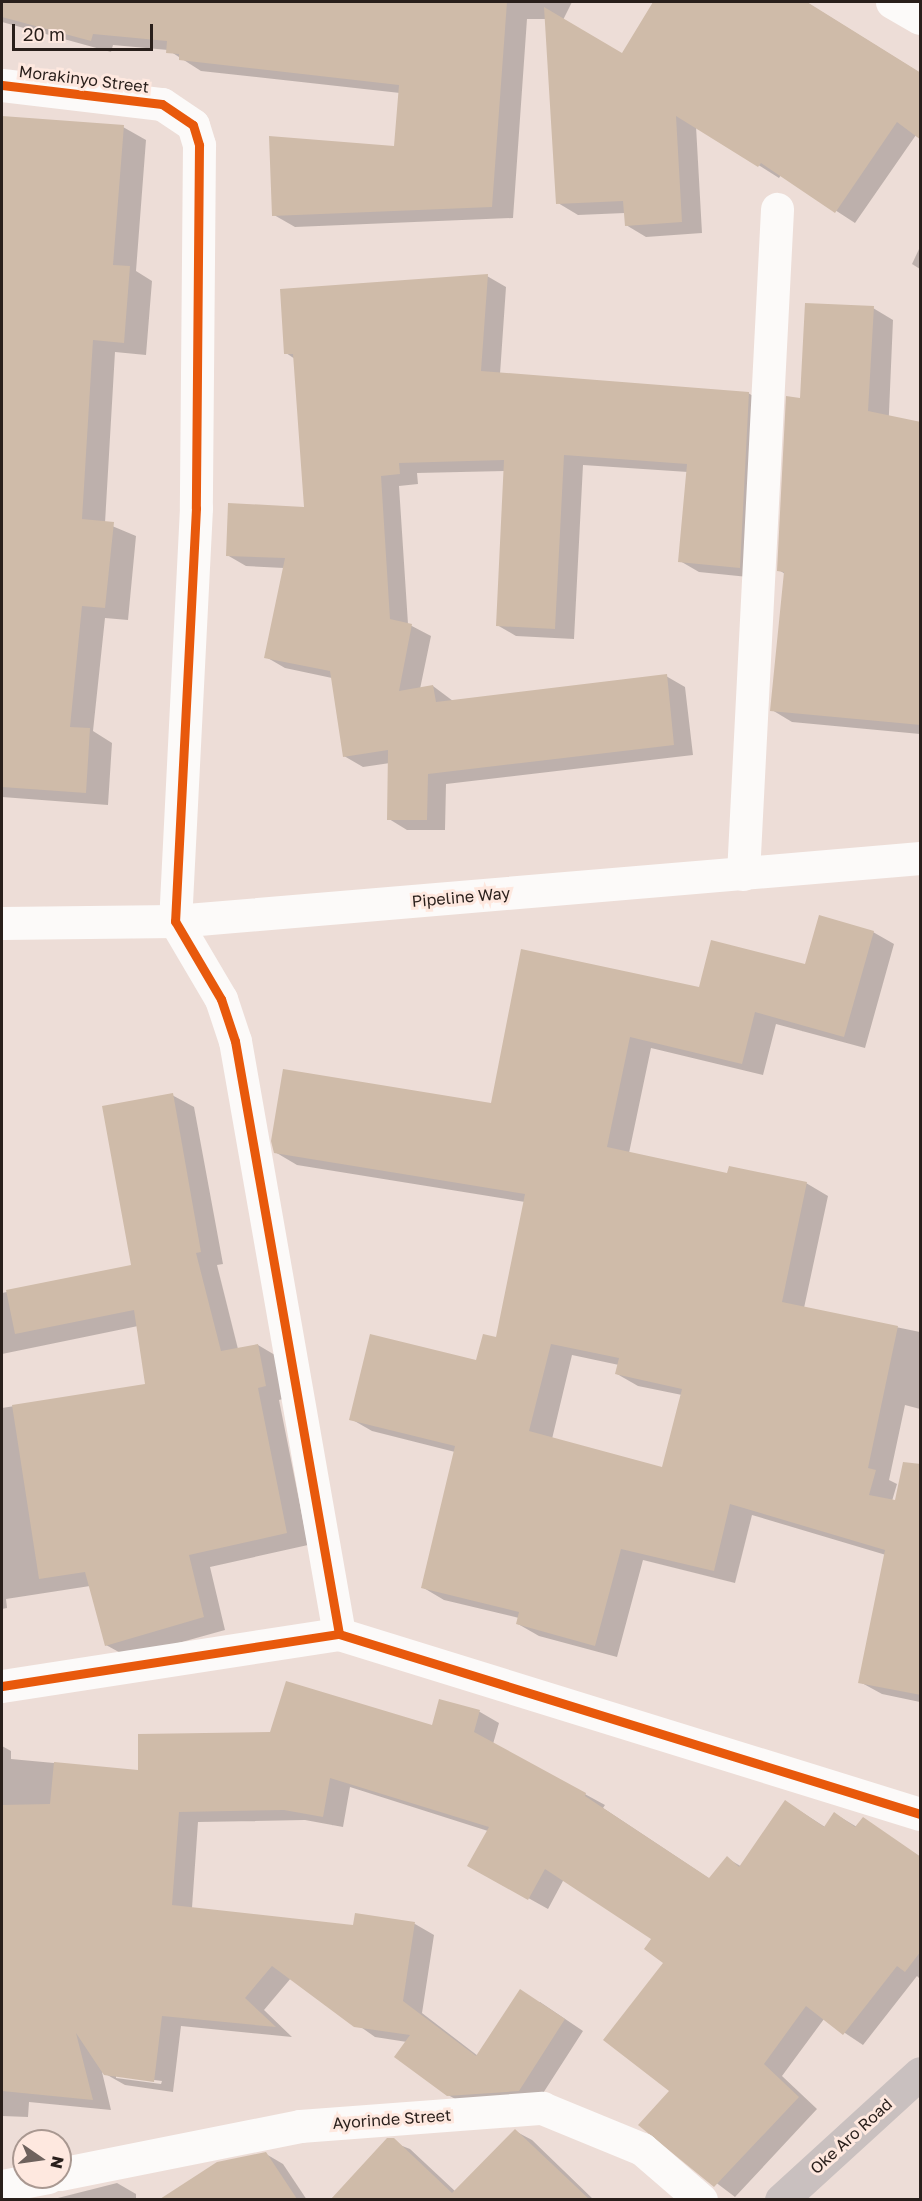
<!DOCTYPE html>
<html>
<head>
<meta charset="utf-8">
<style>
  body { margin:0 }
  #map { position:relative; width:922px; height:2201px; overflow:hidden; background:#edddd7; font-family:"Golos Text",sans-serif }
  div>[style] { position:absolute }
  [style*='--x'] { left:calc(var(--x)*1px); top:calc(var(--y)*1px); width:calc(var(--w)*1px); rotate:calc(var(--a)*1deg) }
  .shadow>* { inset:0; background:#0003 }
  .building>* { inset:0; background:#cfbba9 }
  .minor>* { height:33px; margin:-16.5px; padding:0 16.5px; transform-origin:16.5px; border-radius:16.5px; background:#fcfaf9 }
  .major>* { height:33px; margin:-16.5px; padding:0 16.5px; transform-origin:16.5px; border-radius:16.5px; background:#c9c0bf }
  .cycleway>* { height:9px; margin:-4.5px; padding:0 4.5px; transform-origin:4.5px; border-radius:4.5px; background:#e8590c }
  span { translate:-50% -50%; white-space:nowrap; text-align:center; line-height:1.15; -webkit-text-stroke:6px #fee8df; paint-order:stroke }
  .street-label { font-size:16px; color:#291f1b }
  .frame { position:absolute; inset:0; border:3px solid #291f1b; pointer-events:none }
  .north { position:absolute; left:12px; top:2129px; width:60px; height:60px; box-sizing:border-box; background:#fee8df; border:2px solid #a99891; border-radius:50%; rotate:103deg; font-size:16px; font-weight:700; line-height:24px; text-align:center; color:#291f1b }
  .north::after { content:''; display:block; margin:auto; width:21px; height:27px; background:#6e625d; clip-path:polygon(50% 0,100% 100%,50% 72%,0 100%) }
  .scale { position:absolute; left:12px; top:24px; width:141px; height:27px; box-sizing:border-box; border:3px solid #291f1b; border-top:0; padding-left:8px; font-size:18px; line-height:21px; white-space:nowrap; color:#291f1b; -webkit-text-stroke:4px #fee8df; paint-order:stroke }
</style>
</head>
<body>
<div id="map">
  <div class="shadow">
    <i style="clip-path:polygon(2px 2px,572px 2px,563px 20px,628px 58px,624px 53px,654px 2px,806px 2px,920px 73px,920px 139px,916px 135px,855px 223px,781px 175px,779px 178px,696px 126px,702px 233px,646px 237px,626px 225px,625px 213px,578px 215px,558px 203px,546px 19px,527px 19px,513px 218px,295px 227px,274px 215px,395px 147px,400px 93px,201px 71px,168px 50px,113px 45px,111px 52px,2px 22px)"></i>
    <i style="clip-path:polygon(2px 118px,123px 127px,146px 140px,136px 271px,152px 281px,146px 355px,115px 352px,105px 523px,136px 536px,128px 620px,105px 618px,93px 731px,112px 743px,108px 805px,2px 797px)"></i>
    <i style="clip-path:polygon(920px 247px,920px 269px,912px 264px)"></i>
    <i style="clip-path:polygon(487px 276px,506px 287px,500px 374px,748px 393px,767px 404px,758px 578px,699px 572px,680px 561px,688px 472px,583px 465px,574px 639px,516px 636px,497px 625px,505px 471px,417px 473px,418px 484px,399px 486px,408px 624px,431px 636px,420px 689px,433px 686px,453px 701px,666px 676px,685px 687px,693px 755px,446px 784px,445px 830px,407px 830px,389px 819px,390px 763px,363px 767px,344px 756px,332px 678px,285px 668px,266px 657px,284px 568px,246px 566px,227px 555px,306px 508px,295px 359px,286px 353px)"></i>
    <i style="clip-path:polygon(873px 308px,893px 320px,886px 482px,920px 424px,920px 734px,792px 722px,772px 710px,785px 574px,779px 570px,802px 400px)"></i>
    <i style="clip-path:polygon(evenodd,873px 932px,894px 944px,865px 1048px,776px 1024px,763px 1075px,651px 1048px,629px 1153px,728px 1175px,806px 1183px,828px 1196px,804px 1308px,920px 1332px,920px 1409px,905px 1405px,889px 1480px,897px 1484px,892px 1501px,920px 1507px,920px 1702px,882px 1694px,860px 1682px,886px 1555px,752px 1515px,735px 1583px,643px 1560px,617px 1657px,539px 1636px,518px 1624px,519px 1618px,444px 1600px,422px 1587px,455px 1452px,372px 1431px,351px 1419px,477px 1362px,497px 1339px,525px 1202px,297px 1165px,275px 1152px,492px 1104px,700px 989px,806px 966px,873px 932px,572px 1355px,619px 1365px,617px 1374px,638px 1386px,682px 1395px,664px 1469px,552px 1439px,572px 1355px)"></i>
    <i style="clip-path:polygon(172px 1095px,194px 1107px,223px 1264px,217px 1265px,238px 1349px,258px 1345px,280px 1358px,287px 1398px,279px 1400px,308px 1545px,210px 1567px,225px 1630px,128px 1657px,106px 1645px,90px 1586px,6px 1599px,7px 1608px,2px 1609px,2px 1408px,147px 1385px,138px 1326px,2px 1354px,2px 1293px,133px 1266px)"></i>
    <i style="clip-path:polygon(evenodd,440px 1701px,480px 1712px,499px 1723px,493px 1744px,605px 1805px,603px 1808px,710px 1879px,727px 1858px,742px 1867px,786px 1802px,825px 1827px,835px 1814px,857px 1827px,863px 1819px,920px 1858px,920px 1979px,917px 1976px,863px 2045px,824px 2019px,782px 2076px,817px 2109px,735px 2197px,640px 2125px,671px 2091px,665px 1963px,653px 1938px,564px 1879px,548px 1909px,469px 1865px,488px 1831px,350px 1787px,343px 1827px,305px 1820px,198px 1822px,192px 1908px,355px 1927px,357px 1915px,415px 1924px,434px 1935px,422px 2013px,478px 2056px,540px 2002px,583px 2031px,538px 2101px,468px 2106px,448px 2095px,407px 2042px,375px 2037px,291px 1978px,264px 2010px,292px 2037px,181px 2026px,173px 2092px,125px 2085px,102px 2072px,111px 2110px,29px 2102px,28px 2117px,2px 2116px,2px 1746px,11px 1751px,11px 1759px,140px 1771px,271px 1733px,433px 1727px,440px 1701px,116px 2075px,162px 2081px,161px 2084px,116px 2078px,116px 2075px)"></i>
    <i style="clip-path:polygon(515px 2131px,532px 2140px,594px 2200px,333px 2200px,387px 2140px,410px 2149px,456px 2192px)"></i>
    <i style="clip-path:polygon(266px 2154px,283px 2164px,307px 2200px,186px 2197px)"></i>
    <i style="clip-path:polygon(117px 2183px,136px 2194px,136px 2200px,50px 2200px)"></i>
  </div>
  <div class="building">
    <i style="clip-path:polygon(2px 2px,507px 2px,492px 207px,272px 216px,269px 136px,394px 146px,399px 85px,179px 60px,179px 54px,166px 53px,167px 41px,93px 34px,91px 41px,2px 17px)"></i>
    <i style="clip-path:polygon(653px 2px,807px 2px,921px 73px,921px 140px,897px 122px,835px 213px,761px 163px,758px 167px,676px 116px,682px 222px,625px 226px,623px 201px,556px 204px,544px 7px,622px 53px)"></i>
    <i style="clip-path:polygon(2px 116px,124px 125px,113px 265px,130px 266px,124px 343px,93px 340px,82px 519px,114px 522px,105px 608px,82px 606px,70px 727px,90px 728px,86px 793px,2px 787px)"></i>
    <i style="clip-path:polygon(488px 274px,481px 371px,749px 392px,740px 568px,678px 562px,687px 464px,564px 455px,555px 629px,496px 626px,504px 460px,399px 463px,400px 474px,381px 476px,390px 619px,412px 624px,399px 691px,433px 685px,436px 702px,667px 674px,674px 745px,428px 774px,427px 820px,387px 820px,388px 750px,343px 757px,330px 671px,264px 658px,285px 558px,226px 556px,228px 503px,304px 507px,293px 354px,284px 354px,280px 289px)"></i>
    <i style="clip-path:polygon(805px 303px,874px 306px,868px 411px,921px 422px,921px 725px,770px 711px,784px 572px,777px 571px,786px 396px,800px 398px)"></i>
    <i style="clip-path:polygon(evenodd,819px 915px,874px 931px,844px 1037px,755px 1012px,742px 1064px,630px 1037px,607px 1147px,727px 1173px,729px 1166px,807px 1182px,782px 1302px,898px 1326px,868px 1468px,876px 1470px,869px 1495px,895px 1500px,903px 1462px,921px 1464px,921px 1695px,858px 1683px,885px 1550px,730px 1504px,714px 1571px,621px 1549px,595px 1646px,516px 1624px,519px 1612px,421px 1588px,455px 1446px,349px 1420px,370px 1334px,476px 1360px,483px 1334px,496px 1337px,525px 1194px,274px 1153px,271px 1141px,283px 1069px,491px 1103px,521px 949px,699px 987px,711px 940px,805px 964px,819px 915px,551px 1344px,619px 1358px,615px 1374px,682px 1389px,662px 1467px,529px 1431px,551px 1344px)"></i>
    <i style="clip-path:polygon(173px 1093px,201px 1252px,196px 1253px,221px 1351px,258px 1344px,266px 1386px,258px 1388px,287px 1533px,189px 1555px,204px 1617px,105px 1646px,85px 1572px,39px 1579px,12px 1405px,145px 1384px,134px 1310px,15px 1334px,6px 1290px,131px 1265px,102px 1106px)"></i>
    <i style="clip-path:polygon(286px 1681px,432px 1725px,439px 1699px,480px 1710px,474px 1732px,586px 1793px,585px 1796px,709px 1878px,727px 1856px,739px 1867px,785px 1800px,824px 1827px,834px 1812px,855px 1827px,863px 1817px,921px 1857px,921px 1951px,905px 1972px,897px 1966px,843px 2035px,806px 2006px,764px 2064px,799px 2097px,714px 2187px,638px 2125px,669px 2091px,603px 2040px,663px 1963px,644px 1949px,651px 1939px,545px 1869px,528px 1900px,467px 1866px,489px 1827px,330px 1778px,323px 1817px,284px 1810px,179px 1812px,172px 1905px,353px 1925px,355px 1913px,415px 1922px,403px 2001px,476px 2056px,520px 1989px,565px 2019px,519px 2091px,447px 2096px,394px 2057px,410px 2035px,354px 2027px,272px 1966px,245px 1998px,276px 2027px,162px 2016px,154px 2082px,104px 2075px,76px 2033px,93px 2100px,2px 2091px,2px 1805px,50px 1804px,54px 1762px,138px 1770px,138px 1734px,270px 1732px)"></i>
    <i style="clip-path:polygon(515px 2129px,589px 2199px,331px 2199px,387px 2138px,394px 2138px,452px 2193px)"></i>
    <i style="clip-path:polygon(266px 2152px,297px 2199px,160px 2199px,217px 2162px)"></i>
  </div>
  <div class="minor">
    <i style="--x:892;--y:2;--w:32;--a:30"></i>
    <i style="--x:2;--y:85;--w:161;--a:6.8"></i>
    <i style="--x:162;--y:104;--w:37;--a:34"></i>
    <i style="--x:193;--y:125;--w:21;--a:73"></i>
    <i style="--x:199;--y:145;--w:363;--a:90.5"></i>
    <i style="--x:196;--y:508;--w:414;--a:92.9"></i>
    <i style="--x:175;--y:921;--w:91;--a:59.5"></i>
    <i style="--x:221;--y:999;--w:44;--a:71.6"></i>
    <i style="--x:235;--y:1041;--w:602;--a:80.05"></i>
    <i style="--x:743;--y:874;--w:666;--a:-87.07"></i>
    <i style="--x:2;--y:923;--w:173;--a:-0.7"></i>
    <i style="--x:175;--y:921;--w:748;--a:-4.83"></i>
    <i style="--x:2;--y:1686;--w:341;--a:-8.8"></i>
    <i style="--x:339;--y:1634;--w:608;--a:17.21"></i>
    <i style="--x:60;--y:2174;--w:245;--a:-11.3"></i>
    <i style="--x:300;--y:2126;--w:243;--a:-4.3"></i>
    <i style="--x:542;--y:2108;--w:108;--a:22.3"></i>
    <i style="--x:642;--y:2149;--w:78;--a:40.8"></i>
    <i style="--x:2;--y:2186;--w:47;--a:-11.1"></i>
  </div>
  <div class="major">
    <i style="--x:781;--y:2200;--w:188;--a:-42.4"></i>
  </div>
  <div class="cycleway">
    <i style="--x:2;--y:85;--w:161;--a:6.8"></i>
    <i style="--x:162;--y:104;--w:37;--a:34"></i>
    <i style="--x:193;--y:125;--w:21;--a:73"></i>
    <i style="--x:199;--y:145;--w:363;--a:90.5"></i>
    <i style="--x:196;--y:508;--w:414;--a:92.9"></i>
    <i style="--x:175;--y:921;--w:91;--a:59.5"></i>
    <i style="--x:221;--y:999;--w:44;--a:71.6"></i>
    <i style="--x:235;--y:1041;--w:602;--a:80.05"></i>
    <i style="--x:2;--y:1686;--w:341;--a:-8.8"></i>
    <i style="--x:339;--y:1634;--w:608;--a:17.21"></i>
  </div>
  <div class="street-label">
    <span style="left:84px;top:79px;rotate:7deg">Morakinyo Street</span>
    <span style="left:461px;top:897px;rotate:-5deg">Pipeline Way</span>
    <span style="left:392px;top:2119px;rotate:-4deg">Ayorinde Street</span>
    <span style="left:851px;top:2136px;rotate:-42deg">Oke Aro Road</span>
  </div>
  <div class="frame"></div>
  <div class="north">N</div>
  <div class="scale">20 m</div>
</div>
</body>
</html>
